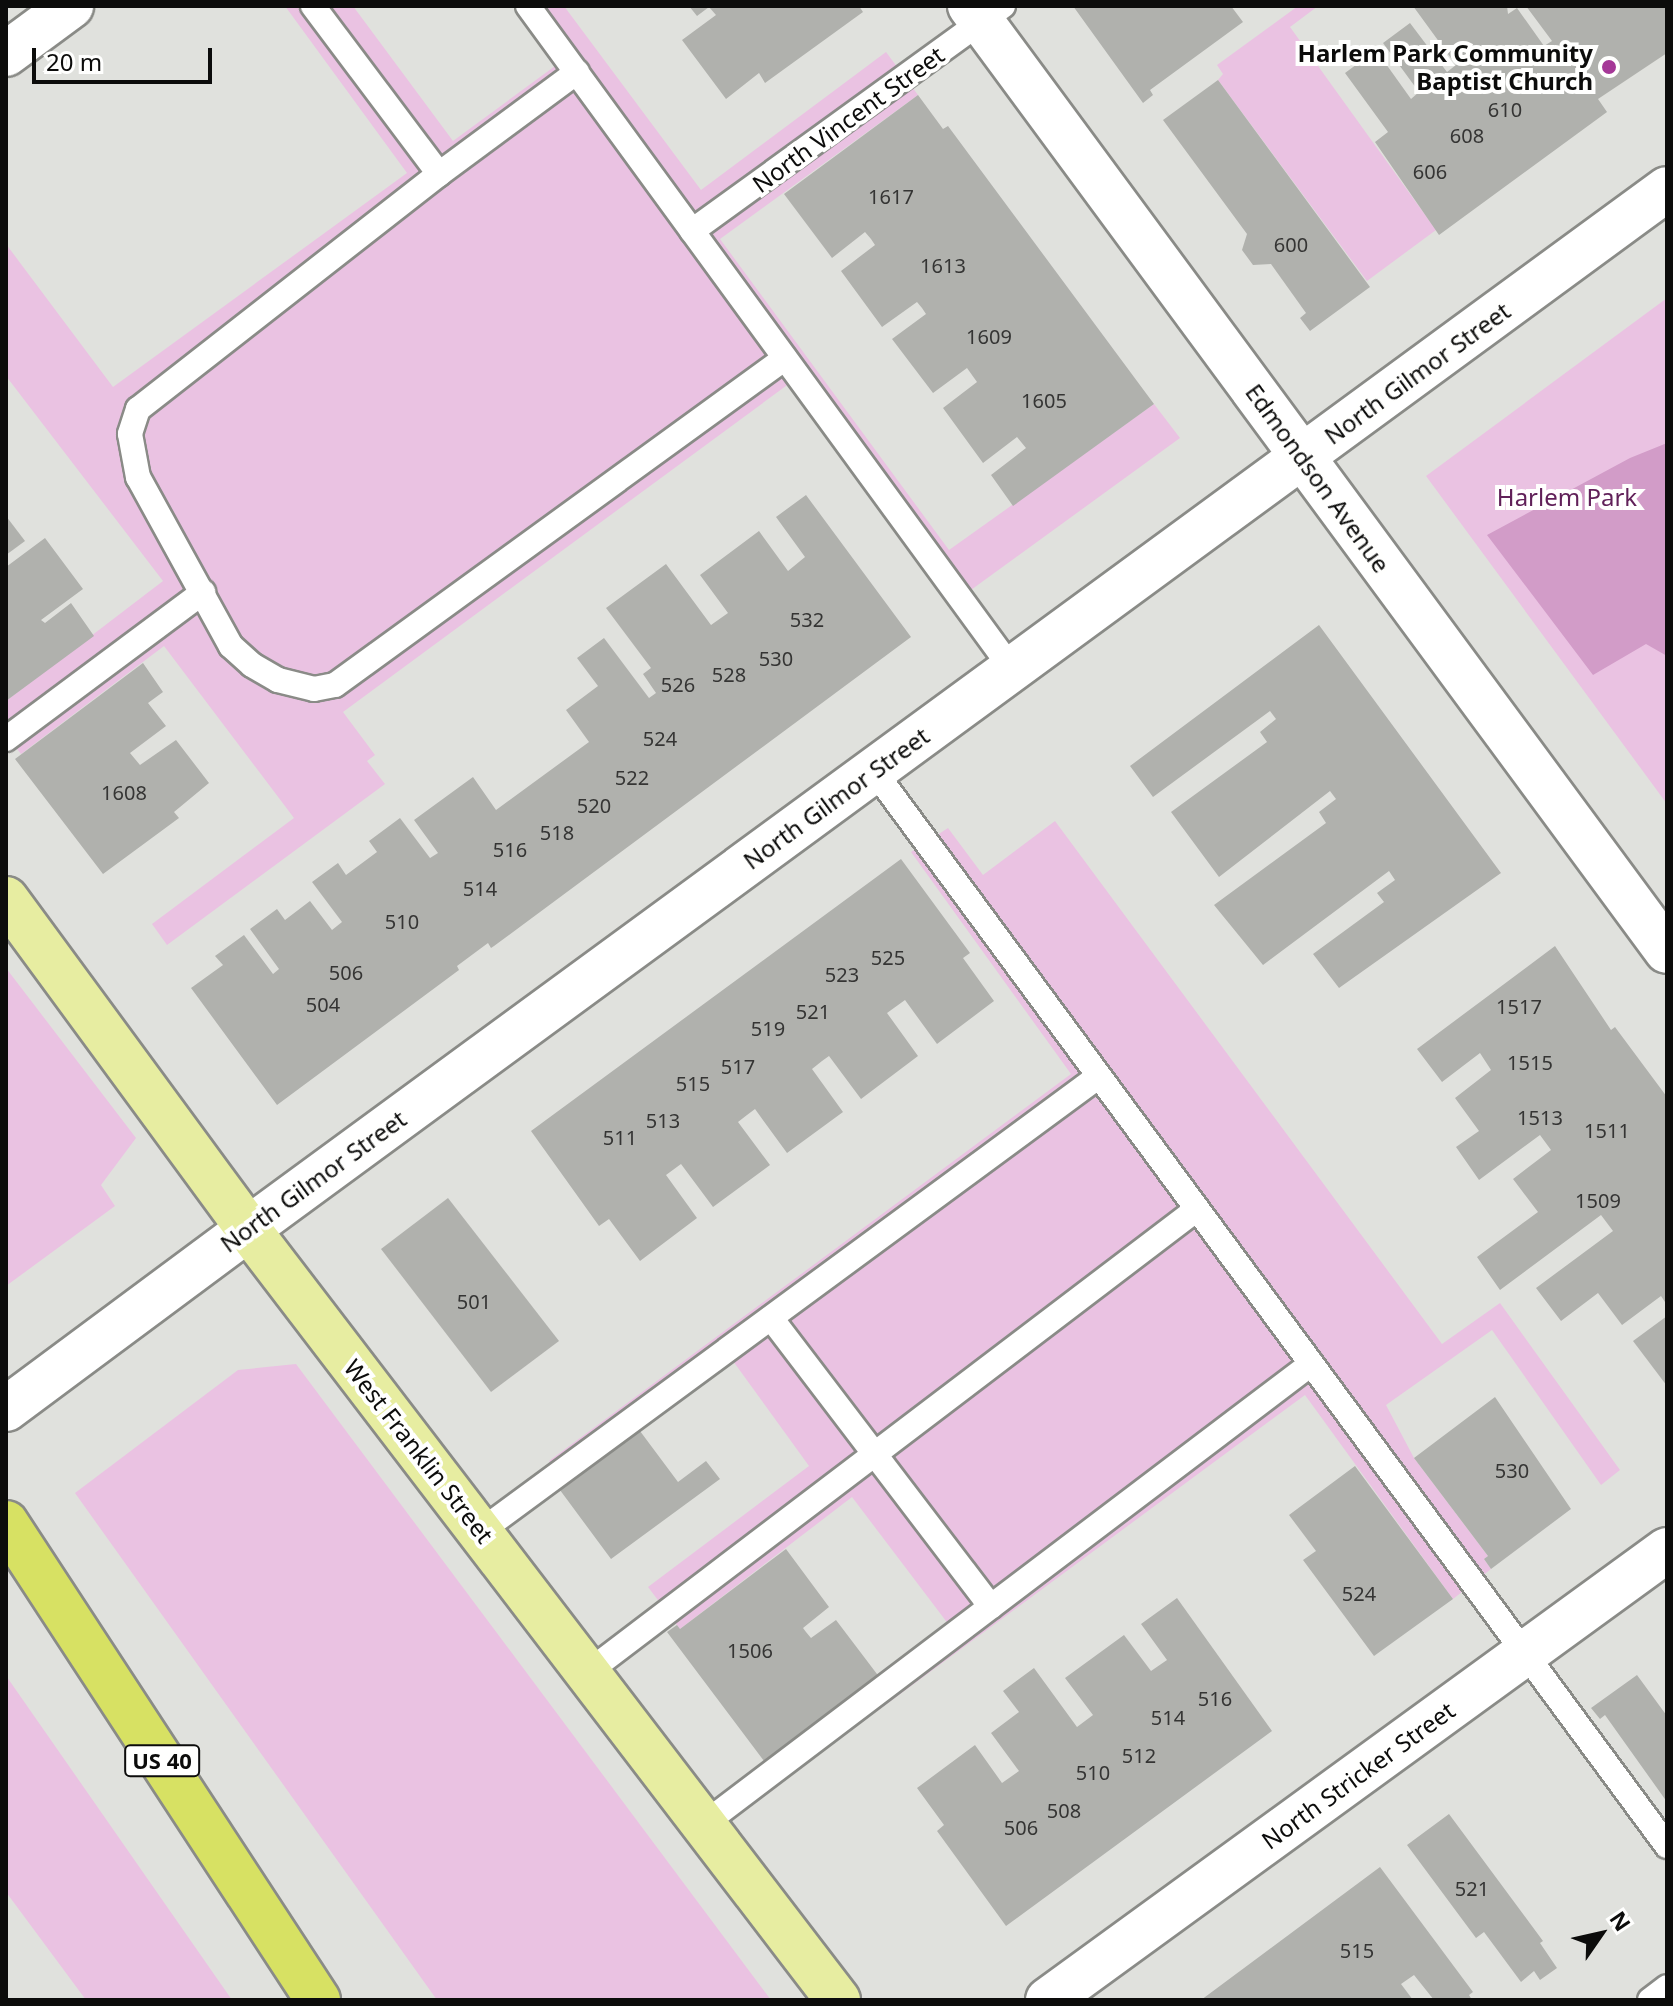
<!DOCTYPE html>
<html>
<head>
<meta charset="utf-8">
<style>
  body { margin:0 }
  #map { position:relative; width:1673px; height:2006px; overflow:hidden; background:#e0e1dd; font-family:"Noto Sans",sans-serif }
  div>[style] { position:absolute }
  [style*='--x'] { left:calc(var(--x)*1px); top:calc(var(--y)*1px); width:calc(var(--w)*1px); rotate:calc(var(--a)*1deg) }
  .green>* { inset:0; background:#eac2e2 }
  .forest>* { inset:0; background:#d29cc8 }
  .building>* { inset:0; background:#b0b1ad }
  .roads { filter:drop-shadow(2px 0 #8a8b87) drop-shadow(-2px 0 #8a8b87) drop-shadow(0 2px #8a8b87) drop-shadow(0 -2px #8a8b87) }
  .lane>* { height:24px; margin:-12px; padding:0 12px; transform-origin:12px; border-radius:12px; background:#fff }
  .street>* { height:44px; margin:-22px; padding:0 22px; transform-origin:22px; border-radius:22px; background:#fff }
  .secondary>* { height:44px; margin:-22px; padding:0 22px; transform-origin:22px; border-radius:22px; background:#fff }
  .primary>* { height:44px; margin:-22px; padding:0 22px; transform-origin:22px; border-radius:22px; background:#e7eda1 }
  .highway>* { height:44px; margin:-22px; padding:0 22px; transform-origin:22px; border-radius:22px; background:#d7e163 }
  .dots>* { width:22px; height:22px; translate:-50% -50%; box-sizing:border-box; border:4px solid #fffffe; border-radius:50% }
  span { translate:-50% -50%; white-space:nowrap; text-align:center; line-height:1.15; -webkit-text-stroke:8px #fffffe; paint-order:stroke }
  .number-label { font-size:20px; color:#353534 }
  .number-label span { -webkit-text-stroke-width:0 }
  .shield-label span { padding:2px 6px; background:#fffffe; border:2px solid; border-radius:6px; -webkit-text-stroke-width:0 }
  .shield-label { font-size:22px; color:#0c0c0b; font-weight:700 }
  .poi-label { font-size:24px; color:#0c0c0b; font-weight:700 }
  .right { translate:-100% -50%; text-align:right }
  .street-label { font-size:24px; color:#0c0c0b }
  .park-label { font-size:24px; color:#612159 }
  .frame { position:absolute; inset:0; border:8px solid #0c0c0b; pointer-events:none }
  .north { position:absolute; left:1561px; top:1894px; width:80px; height:80px; -webkit-text-stroke:6px #fffffe; paint-order:stroke; rotate:56deg; font-size:22px; font-weight:700; line-height:32px; text-align:center; color:#0c0c0b }
  .north::after { content:''; display:block; margin:auto; width:28px; height:36px; background:#0c0c0b; clip-path:polygon(50% 0,100% 100%,50% 72%,0 100%) }
  .scale { position:absolute; left:32px; top:48px; width:180px; height:36px; box-sizing:border-box; border:4px solid #0c0c0b; border-top:0; padding-left:10px; font-size:24px; line-height:28px; white-space:nowrap; color:#0c0c0b; -webkit-text-stroke:6px #fffffe; paint-order:stroke }
</style>
</head>
<body>
<div id="map">
  <div class="green">
    <i style="clip-path:polygon(285px 6px,353px 6px,453px 141px,566px 58px,527px 6px,564px 6px,701px 190px,886px 52px,918px 95px,720px 239px,949px 550px,1154px 404px,1180px 438px,953px 603px,790px 383px,343px 712px,375px 755px,367px 761px,385px 784px,167px 945px,152px 924px,294px 818px,164px 646px,21px 754px,6px 735px,6px 701px,163px 581px,6px 376px,6px 244px,113px 387px,407px 173px)"></i>
    <i style="clip-path:polygon(1298px 6px,1318px 6px,1290px 27px,1436px 230px,1367px 281px,1218px 80px,1223px 74px,1217px 65px)"></i>
    <i style="clip-path:polygon(1667px 298px,1667px 804px,1426px 476px)"></i>
    <i style="clip-path:polygon(1055px 821px,1442px 1344px,1500px 1303px,1620px 1470px,1601px 1485px,1492px 1330px,1386px 1405px,1414px 1458px,1488px 1556px,1484px 1559px,1491px 1569px,1453px 1599px,1305px 1395px,789px 1776px,774px 1754px,949px 1625px,852px 1497px,680px 1629px,648px 1587px,809px 1466px,733px 1361px,570px 1483px,549px 1461px,1071px 1074px,911px 852px,948px 828px,983px 875px)"></i>
    <i style="clip-path:polygon(6px 968px,136px 1138px,101px 1185px,115px 1206px,6px 1286px)"></i>
    <i style="clip-path:polygon(296px 1364px,771px 2000px,437px 2000px,75px 1493px,238px 1370px)"></i>
    <i style="clip-path:polygon(6px 1675px,9px 1680px,232px 2000px,86px 2000px,6px 1892px)"></i>
  </div>
  <div class="forest">
    <i style="clip-path:polygon(1667px 443px,1667px 656px,1646px 644px,1593px 675px,1487px 535px,1630px 458px)"></i>
  </div>
  <div class="building">
    <i style="clip-path:polygon(689px 6px,859px 6px,863px 12px,765px 83px,759px 73px,726px 99px,682px 40px,716px 15px,709px 7px,697px 16px)"></i>
    <i style="clip-path:polygon(1073px 6px,1231px 6px,1243px 22px,1150px 90px,1153px 95px,1143px 103px)"></i>
    <i style="clip-path:polygon(1413px 6px,1507px 6px,1508px 14px,1517px 8px,1544px 46px,1552px 41px,1526px 6px,1667px 6px,1667px 53px,1598px 99px,1607px 112px,1439px 235px,1375px 142px,1388px 132px,1345px 73px,1376px 50px,1411px 99px,1419px 92px,1383px 43px,1410px 23px,1447px 72px,1456px 65px)"></i>
    <i style="clip-path:polygon(1218px 80px,1370px 287px,1310px 331px,1300px 318px,1306px 313px,1271px 264px,1253px 265px,1242px 250px,1247px 234px,1163px 120px)"></i>
    <i style="clip-path:polygon(918px 95px,943px 129px,948px 126px,1154px 404px,1013px 506px,991px 475px,1026px 448px,1017px 437px,983px 463px,943px 408px,977px 382px,967px 368px,933px 393px,892px 339px,926px 314px,922px 308px,917px 302px,882px 327px,841px 271px,875px 245px,871px 239px,865px 232px,832px 258px,784px 194px)"></i>
    <i style="clip-path:polygon(806px 495px,911px 637px,494px 946px,491px 948px,488px 943px,457px 966px,459px 970px,277px 1105px,191px 988px,223px 965px,215px 956px,244px 935px,273px 974px,279px 969px,250px 929px,277px 909px,285px 920px,310px 901px,332px 930px,342px 922px,312px 882px,338px 863px,346px 875px,377px 852px,369px 841px,400px 818px,430px 858px,438px 853px,414px 820px,473px 777px,496px 810px,589px 742px,566px 710px,598px 686px,577px 658px,604px 638px,649px 698px,656px 693px,643px 674px,651px 668px,606px 608px,666px 564px,711px 625px,728px 613px,700px 575px,759px 531px,788px 571px,805px 557px,776px 517px)"></i>
    <i style="clip-path:polygon(6px 516px,25px 541px,6px 555px)"></i>
    <i style="clip-path:polygon(45px 538px,83px 589px,41px 620px,45px 623px,71px 603px,94px 636px,6px 701px,6px 567px)"></i>
    <i style="clip-path:polygon(1319px 625px,1501px 873px,1339px 988px,1313px 954px,1384px 902px,1377px 893px,1395px 880px,1389px 871px,1263px 965px,1214px 905px,1326px 823px,1319px 812px,1336px 799px,1330px 791px,1219px 877px,1171px 812px,1267px 742px,1260px 732px,1276px 719px,1270px 711px,1153px 797px,1130px 766px)"></i>
    <i style="clip-path:polygon(143px 663px,163px 692px,148px 703px,166px 726px,130px 753px,140px 765px,176px 740px,209px 783px,174px 812px,179px 818px,103px 874px,15px 759px)"></i>
    <i style="clip-path:polygon(901px 859px,970px 953px,963px 958px,994px 1001px,937px 1044px,905px 1000px,887px 1013px,918px 1056px,861px 1099px,829px 1056px,822px 1061px,812px 1069px,843px 1112px,787px 1153px,755px 1109px,747px 1115px,738px 1122px,770px 1165px,713px 1207px,681px 1164px,666px 1175px,697px 1218px,640px 1261px,609px 1219px,599px 1226px,531px 1131px)"></i>
    <i style="clip-path:polygon(1555px 946px,1611px 1030px,1615px 1027px,1667px 1097px,1667px 1305px,1661px 1296px,1622px 1325px,1598px 1293px,1561px 1321px,1536px 1288px,1613px 1231px,1601px 1215px,1500px 1290px,1477px 1257px,1538px 1212px,1513px 1179px,1551px 1150px,1540px 1135px,1479px 1180px,1456px 1147px,1479px 1131px,1455px 1098px,1491px 1070px,1480px 1053px,1442px 1082px,1417px 1049px)"></i>
    <i style="clip-path:polygon(448px 1198px,559px 1341px,491px 1392px,381px 1249px)"></i>
    <i style="clip-path:polygon(1667px 1316px,1667px 1386px,1633px 1341px)"></i>
    <i style="clip-path:polygon(1495px 1397px,1571px 1509px,1491px 1569px,1484px 1559px,1488px 1556px,1414px 1458px)"></i>
    <i style="clip-path:polygon(640px 1431px,678px 1482px,706px 1461px,720px 1479px,611px 1559px,557px 1486px,567px 1479px,570px 1483px)"></i>
    <i style="clip-path:polygon(1355px 1466px,1453px 1599px,1374px 1656px,1303px 1560px,1316px 1551px,1289px 1515px)"></i>
    <i style="clip-path:polygon(786px 1549px,829px 1607px,803px 1628px,806px 1632px,811px 1638px,836px 1620px,880px 1678px,774px 1754px,777px 1758px,767px 1765px,667px 1632px,677px 1625px,680px 1629px)"></i>
    <i style="clip-path:polygon(1177px 1598px,1272px 1731px,1006px 1926px,937px 1831px,944px 1825px,917px 1788px,975px 1745px,1002px 1783px,1019px 1771px,991px 1733px,1019px 1712px,1003px 1691px,1034px 1668px,1077px 1727px,1093px 1715px,1065px 1678px,1124px 1635px,1151px 1671px,1167px 1660px,1141px 1624px)"></i>
    <i style="clip-path:polygon(1637px 1675px,1667px 1716px,1667px 1802px,1605px 1715px,1600px 1719px,1591px 1708px)"></i>
    <i style="clip-path:polygon(1449px 1814px,1543px 1941px,1540px 1943px,1557px 1968px,1540px 1980px,1534px 1971px,1521px 1982px,1484px 1932px,1476px 1938px,1407px 1845px)"></i>
    <i style="clip-path:polygon(1380px 1867px,1473px 1992px,1469px 1995px,1472px 2000px,1434px 2000px,1414px 1975px,1401px 1984px,1413px 2000px,1201px 2000px)"></i>
  </div>
  <div class="roads">
    <div class="lane">
      <i style="--x:313;--y:6;--w:210;--a:53.1"></i>
      <i style="--x:528;--y:6;--w:821;--a:53.87"></i>
      <i style="--x:577;--y:72;--w:172;--a:143.5"></i>
      <i style="--x:439;--y:174;--w:382;--a:142"></i>
      <i style="--x:138;--y:409;--w:26;--a:108"></i>
      <i style="--x:130;--y:434;--w:44;--a:79.5"></i>
      <i style="--x:138;--y:477;--w:193;--a:61.2"></i>
      <i style="--x:231;--y:646;--w:28;--a:42"></i>
      <i style="--x:252;--y:665;--w:30;--a:30"></i>
      <i style="--x:278;--y:680;--w:37;--a:14"></i>
      <i style="--x:314;--y:689;--w:21;--a:-11"></i>
      <i style="--x:335;--y:685;--w:556;--a:-36"></i>
      <i style="--x:692;--y:231;--w:384;--a:-35.9"></i>
      <i style="--x:6;--y:739;--w:246;--a:-36.7"></i>
      <i style="--x:874;--y:771;--w:1336;--a:53.58"></i>
      <i style="--x:771;--y:1318;--w:363;--a:52.7"></i>
      <i style="--x:481;--y:1531;--w:767;--a:-36.36"></i>
      <i style="--x:588;--y:1672;--w:765;--a:-37.24"></i>
      <i style="--x:704;--y:1824;--w:762;--a:-37.16"></i>
      <i style="--x:1650;--y:2000;--w:21;--a:-37"></i>
    </div>
    <div class="street">
      <i style="--x:6;--y:54;--w:81;--a:-36.4"></i>
      <i style="--x:248;--y:1229;--w:1759;--a:-36.24"></i>
      <i style="--x:1048;--y:2000;--w:765;--a:-36.02"></i>
    </div>
    <div class="secondary">
      <i style="--x:970;--y:6;--w:1174;--a:53.59"></i>
      <i style="--x:6;--y:1409;--w:302;--a:-36.6"></i>
    </div>
    <div class="primary">
      <i style="--x:6;--y:899;--w:409;--a:53.7"></i>
      <i style="--x:248;--y:1229;--w:971;--a:52.58"></i>
    </div>
    <div class="highway">
      <i style="--x:6;--y:1523;--w:570;--a:56.81"></i>
    </div>
  </div>
  <div class="dots">
    <i style="left:1609px;top:67px;background:#a53897"></i>
  </div>
  <div class="number-label">
    <span style="left:1505px;top:109px">610</span>
    <span style="left:1467px;top:135px">608</span>
    <span style="left:1430px;top:171px">606</span>
    <span style="left:891px;top:196px">1617</span>
    <span style="left:1291px;top:244px">600</span>
    <span style="left:943px;top:265px">1613</span>
    <span style="left:989px;top:336px">1609</span>
    <span style="left:1044px;top:400px">1605</span>
    <span style="left:807px;top:619px">532</span>
    <span style="left:776px;top:658px">530</span>
    <span style="left:729px;top:674px">528</span>
    <span style="left:678px;top:684px">526</span>
    <span style="left:660px;top:738px">524</span>
    <span style="left:632px;top:777px">522</span>
    <span style="left:124px;top:792px">1608</span>
    <span style="left:594px;top:805px">520</span>
    <span style="left:557px;top:832px">518</span>
    <span style="left:510px;top:849px">516</span>
    <span style="left:480px;top:888px">514</span>
    <span style="left:402px;top:921px">510</span>
    <span style="left:888px;top:957px">525</span>
    <span style="left:346px;top:972px">506</span>
    <span style="left:842px;top:974px">523</span>
    <span style="left:323px;top:1004px">504</span>
    <span style="left:1519px;top:1006px">1517</span>
    <span style="left:813px;top:1011px">521</span>
    <span style="left:768px;top:1028px">519</span>
    <span style="left:1530px;top:1062px">1515</span>
    <span style="left:738px;top:1066px">517</span>
    <span style="left:693px;top:1083px">515</span>
    <span style="left:1540px;top:1117px">1513</span>
    <span style="left:663px;top:1120px">513</span>
    <span style="left:1607px;top:1130px">1511</span>
    <span style="left:620px;top:1137px">511</span>
    <span style="left:1598px;top:1200px">1509</span>
    <span style="left:474px;top:1301px">501</span>
    <span style="left:1512px;top:1470px">530</span>
    <span style="left:1359px;top:1593px">524</span>
    <span style="left:750px;top:1650px">1506</span>
    <span style="left:1215px;top:1698px">516</span>
    <span style="left:1168px;top:1717px">514</span>
    <span style="left:1139px;top:1755px">512</span>
    <span style="left:1093px;top:1772px">510</span>
    <span style="left:1064px;top:1810px">508</span>
    <span style="left:1021px;top:1827px">506</span>
    <span style="left:1472px;top:1888px">521</span>
    <span style="left:1357px;top:1950px">515</span>
  </div>
  <div class="shield-label">
    <span style="left:162px;top:1761px">US 40</span>
  </div>
  <div class="poi-label">
    <span class="right" style="left:1593px;top:67px">Harlem Park Community<br>Baptist Church</span>
  </div>
  <div class="street-label">
    <span style="left:848px;top:119px;rotate:-36deg">North Vincent Street</span>
    <span style="left:1417px;top:373px;rotate:-36deg">North Gilmor Street</span>
    <span style="left:1318px;top:478px;rotate:54deg">Edmondson Avenue</span>
    <span style="left:836px;top:798px;rotate:-36deg">North Gilmor Street</span>
    <span style="left:313px;top:1181px;rotate:-36deg">North Gilmor Street</span>
    <span style="left:419px;top:1451px;rotate:52deg">West Franklin Street</span>
    <span style="left:1358px;top:1775px;rotate:-36deg">North Stricker Street</span>
  </div>
  <div class="park-label">
    <span style="left:1567px;top:497px">Harlem Park</span>
  </div>
  <div class="frame"></div>
  <div class="north">N</div>
  <div class="scale">20 m</div>
</div>
</body>
</html>
